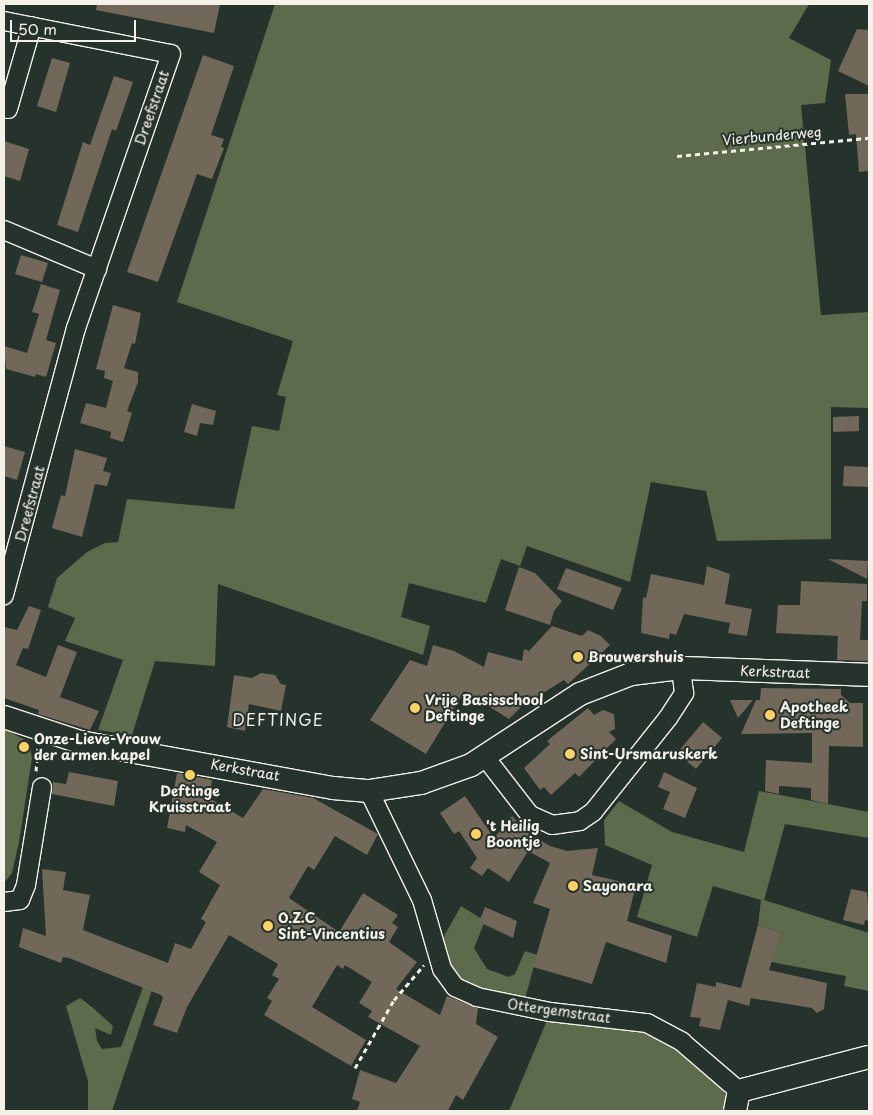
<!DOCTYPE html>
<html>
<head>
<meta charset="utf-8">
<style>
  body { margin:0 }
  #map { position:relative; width:873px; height:1115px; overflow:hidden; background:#26332d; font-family:"Playpen Sans",sans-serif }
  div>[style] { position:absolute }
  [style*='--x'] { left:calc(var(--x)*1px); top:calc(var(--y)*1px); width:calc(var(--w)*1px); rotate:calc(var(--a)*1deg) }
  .green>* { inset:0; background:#5e6a4c }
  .building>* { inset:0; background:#716859 }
  .path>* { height:3px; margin-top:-1.5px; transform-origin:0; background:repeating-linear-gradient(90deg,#f4f1e8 0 5px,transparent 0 9px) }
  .roads { filter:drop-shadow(1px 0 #f4f1e8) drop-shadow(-1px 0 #f4f1e8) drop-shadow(0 1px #f4f1e8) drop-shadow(0 -1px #f4f1e8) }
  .minor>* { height:18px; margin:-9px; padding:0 9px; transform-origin:9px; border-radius:9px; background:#26332d }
  .tertiary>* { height:22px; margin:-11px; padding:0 11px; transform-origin:11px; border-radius:11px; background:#26332d }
  .dots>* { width:14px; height:14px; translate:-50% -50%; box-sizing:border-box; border:2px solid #26332d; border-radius:50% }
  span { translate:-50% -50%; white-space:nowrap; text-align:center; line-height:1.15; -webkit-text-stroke:4px #26332d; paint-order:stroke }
  .street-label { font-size:14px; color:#f4f1e8 }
  .poi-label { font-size:14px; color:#f4f1e8; font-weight:700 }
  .left { translate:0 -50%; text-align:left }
  .quarter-label { font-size:16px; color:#f4f1e8; letter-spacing:1px }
  .frame { position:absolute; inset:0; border:5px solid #f4f1e8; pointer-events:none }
  .scale { position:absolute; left:10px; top:20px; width:126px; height:22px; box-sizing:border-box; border:2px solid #f4f1e8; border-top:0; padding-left:6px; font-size:15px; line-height:18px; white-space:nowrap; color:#f4f1e8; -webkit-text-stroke:4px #26332d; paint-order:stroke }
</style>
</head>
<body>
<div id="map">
  <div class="green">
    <i style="clip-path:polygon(275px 4px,809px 4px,789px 38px,831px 60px,825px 103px,801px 105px,821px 315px,869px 312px,869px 408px,831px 407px,831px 539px,717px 541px,706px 491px,651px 482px,630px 582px,527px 546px,520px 566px,501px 559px,486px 603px,409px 583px,401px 617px,430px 626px,423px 655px,218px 584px,215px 666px,155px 661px,132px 735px,98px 730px,123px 660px,65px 641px,75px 618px,48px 607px,57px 578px,87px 552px,105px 543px,118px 542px,127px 499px,234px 509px,252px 426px,279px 431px,286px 397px,277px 395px,293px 341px,177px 302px)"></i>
    <i style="clip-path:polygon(4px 729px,29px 742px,32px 758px,19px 842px,12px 873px,4px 883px)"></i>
    <i style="clip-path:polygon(759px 791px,869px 812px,869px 838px,785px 824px,764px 900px,869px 933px,869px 991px,844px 986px,846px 976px,771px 962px,781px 933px,758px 925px,761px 900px,713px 886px,697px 937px,637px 917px,652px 865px,605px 845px,604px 820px,619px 801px,672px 832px,744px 852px)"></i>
    <i style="clip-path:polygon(461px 906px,485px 921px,474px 948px,487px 969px,509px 977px,515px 974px,525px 951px,537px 955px,525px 999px,498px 994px,454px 977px,443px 953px,444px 936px)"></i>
    <i style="clip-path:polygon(143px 987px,152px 990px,112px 1111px,88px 1111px,88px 1081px,66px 1006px,80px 998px,92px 1007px,113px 1026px,111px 1035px,95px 1028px,97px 1041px,102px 1049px,121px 1047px)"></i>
    <i style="clip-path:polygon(548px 1018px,651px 1031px,666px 1040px,718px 1082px,726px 1096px,727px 1111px,509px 1111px)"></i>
  </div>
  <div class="building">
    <i style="clip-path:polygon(97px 4px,220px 4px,214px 33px,96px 10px)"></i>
    <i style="clip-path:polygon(857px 29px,869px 30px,869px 86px,838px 71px)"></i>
    <i style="clip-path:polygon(203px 55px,234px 66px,211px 135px,224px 139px,221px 147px,224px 148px,212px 179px,197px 174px,158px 282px,127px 272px)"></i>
    <i style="clip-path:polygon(52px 58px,70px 63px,56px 112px,37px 106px)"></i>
    <i style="clip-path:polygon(114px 76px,133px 82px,116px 131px,112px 129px,78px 232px,57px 225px,83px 142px,90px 145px)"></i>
    <i style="clip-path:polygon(845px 94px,869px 94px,869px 171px,859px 172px,856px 134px,849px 135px)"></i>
    <i style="clip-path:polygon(4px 141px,29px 149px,20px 181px,4px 176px)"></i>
    <i style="clip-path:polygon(21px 255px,48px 263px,42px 282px,15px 274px)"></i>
    <i style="clip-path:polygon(41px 284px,60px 290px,46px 340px,56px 343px,46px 377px,36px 374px,35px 377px,6px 369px,4px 346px,27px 353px,39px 314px,32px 312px)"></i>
    <i style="clip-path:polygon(113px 305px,141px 313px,135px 344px,132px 343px,124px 368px,138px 372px,138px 382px,127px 411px,132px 413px,123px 442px,110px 438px,111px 432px,80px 423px,86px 403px,106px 408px,113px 381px,104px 378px,105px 371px,96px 369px)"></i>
    <i style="clip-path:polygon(192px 404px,216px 411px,213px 425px,200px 423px,197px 436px,184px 432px)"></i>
    <i style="clip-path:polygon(859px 416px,859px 431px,833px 432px,833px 417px)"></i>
    <i style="clip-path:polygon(4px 446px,25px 452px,17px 480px,4px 476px)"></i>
    <i style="clip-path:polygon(75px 449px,107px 458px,103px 471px,111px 473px,107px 486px,95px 484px,82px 537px,52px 528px,61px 495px,65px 496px)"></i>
    <i style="clip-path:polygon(844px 466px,869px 467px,869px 487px,843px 486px)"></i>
    <i style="clip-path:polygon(828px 559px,868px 561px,867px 579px)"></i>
    <i style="clip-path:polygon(707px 566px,730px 574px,725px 604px,752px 609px,747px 636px,728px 633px,730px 623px,684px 614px,676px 635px,670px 633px,669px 639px,641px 633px,643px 597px,646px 598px,651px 574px,704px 585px)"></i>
    <i style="clip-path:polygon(519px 567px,535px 573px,562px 601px,554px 611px,550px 625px,505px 610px)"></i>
    <i style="clip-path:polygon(566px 568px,622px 588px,613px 610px,557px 589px)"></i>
    <i style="clip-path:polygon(801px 581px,867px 584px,867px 601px,862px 601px,860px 640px,869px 640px,869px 661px,837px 660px,838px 636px,776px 633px,778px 605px,800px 605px)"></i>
    <i style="clip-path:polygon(29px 606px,41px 610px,28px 649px,23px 648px,16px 665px,46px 677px,58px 645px,77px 652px,60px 697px,99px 711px,90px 730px,38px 714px,39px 710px,4px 698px,4px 627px,17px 630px)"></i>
    <i style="clip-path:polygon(552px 626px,582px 636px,588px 630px,601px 636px,610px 645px,568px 684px,564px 680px,522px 706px,509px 719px,464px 691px,426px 754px,370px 720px,410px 660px,427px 666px,433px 645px,454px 651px,484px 667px,488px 652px,522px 661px,524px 649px,529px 651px)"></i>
    <i style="clip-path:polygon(261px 673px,275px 675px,281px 684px,286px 685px,281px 711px,249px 704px,245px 731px,227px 727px,234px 675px,252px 678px)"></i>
    <i style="clip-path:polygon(761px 688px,841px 689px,841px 695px,850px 703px,863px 703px,863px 747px,829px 746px,828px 804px,811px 800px,811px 788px,779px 786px,779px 794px,765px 791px,766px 760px,812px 763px,812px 733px,741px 734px,756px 700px,760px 700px)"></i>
    <i style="clip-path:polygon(730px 700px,753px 700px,738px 718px)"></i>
    <i style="clip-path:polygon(588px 708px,594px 715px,603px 710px,614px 714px,615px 729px,609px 732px,616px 739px,579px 777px,575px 773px,551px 795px,544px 787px,540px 790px,524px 768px,550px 744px,547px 741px)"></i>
    <i style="clip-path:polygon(703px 722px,722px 738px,696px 769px,677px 753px)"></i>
    <i style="clip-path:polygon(69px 772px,118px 781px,114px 806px,52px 794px,53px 782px,66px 784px)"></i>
    <i style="clip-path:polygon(664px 772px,697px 788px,685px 818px,663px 809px,670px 792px,658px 787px)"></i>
    <i style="clip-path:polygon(177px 773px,212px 780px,209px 798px,243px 818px,263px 789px,313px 798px,378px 834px,367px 855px,335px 836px,314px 870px,308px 866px,289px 898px,339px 932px,363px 893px,398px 915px,392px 923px,398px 927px,389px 942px,417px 962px,396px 989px,440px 1015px,447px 996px,478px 1008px,476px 1024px,498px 1037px,463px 1100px,456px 1095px,448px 1111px,357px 1111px,360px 1102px,352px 1099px,360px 1070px,396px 1083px,420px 1046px,368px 1017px,372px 1011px,359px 1003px,372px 982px,345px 965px,343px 969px,337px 965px,312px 1007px,366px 1040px,351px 1066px,264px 1015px,272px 1001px,267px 998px,279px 979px,272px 975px,278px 964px,229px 935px,187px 1007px,177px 1033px,153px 1025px,163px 998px,161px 995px,69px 958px,63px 957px,61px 963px,19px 947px,23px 928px,46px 936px,42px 869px,66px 872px,63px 890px,90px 895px,83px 930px,168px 963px,175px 943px,191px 949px,206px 922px,201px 919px,220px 885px,199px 872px,217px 842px,186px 825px,185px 832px,167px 828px)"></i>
    <i style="clip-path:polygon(465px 796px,494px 838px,512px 816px,526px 832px,550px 846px,567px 851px,598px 848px,592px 875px,636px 885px,627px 921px,672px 936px,666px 963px,606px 942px,592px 984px,533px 967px,550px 909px,533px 903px,550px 863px,528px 851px,509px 882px,488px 868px,482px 876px,470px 868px,477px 858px,459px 831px,454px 834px,440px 813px)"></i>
    <i style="clip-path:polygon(851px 889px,867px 892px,869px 921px,865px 920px,864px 925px,843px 920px)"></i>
    <i style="clip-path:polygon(485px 907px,517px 921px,513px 938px,479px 922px)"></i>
    <i style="clip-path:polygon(758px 925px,781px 933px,769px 970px,827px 983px,824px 1009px,817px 1013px,812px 1008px,751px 998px,749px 1006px,728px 1000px,720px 1030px,699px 1026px,701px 1018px,690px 1017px,697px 983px,716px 987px,716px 982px,741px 988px)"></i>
  </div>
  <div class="path">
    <i style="--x:677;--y:156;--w:193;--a:-5.4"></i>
    <i style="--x:36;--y:771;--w:23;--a:-85"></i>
    <i style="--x:355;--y:1068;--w:78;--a:-60.2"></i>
    <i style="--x:394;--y:1000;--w:46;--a:-49.4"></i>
  </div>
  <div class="roads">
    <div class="minor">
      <i style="--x:4;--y:21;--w:170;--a:11.2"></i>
      <i style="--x:171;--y:54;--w:290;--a:109.1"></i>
      <i style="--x:76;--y:328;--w:277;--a:105.1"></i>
      <i style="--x:8;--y:109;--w:86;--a:-73.9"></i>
      <i style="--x:4;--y:230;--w:101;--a:22.8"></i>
      <i style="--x:485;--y:757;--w:73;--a:52.2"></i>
      <i style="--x:530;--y:815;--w:24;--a:24"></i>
      <i style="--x:552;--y:825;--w:28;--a:-8"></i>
      <i style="--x:580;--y:821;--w:16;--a:-35"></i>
      <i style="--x:593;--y:812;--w:120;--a:-51.4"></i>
      <i style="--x:668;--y:718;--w:30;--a:-57"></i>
      <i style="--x:684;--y:693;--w:25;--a:-97"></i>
      <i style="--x:369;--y:791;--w:121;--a:64.1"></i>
      <i style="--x:422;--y:900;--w:72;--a:73.8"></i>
      <i style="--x:442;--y:969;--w:22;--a:54"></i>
      <i style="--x:455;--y:987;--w:24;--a:24"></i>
      <i style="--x:477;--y:997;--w:75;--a:11.6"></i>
      <i style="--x:550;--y:1012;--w:98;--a:6.5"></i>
      <i style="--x:647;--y:1023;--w:40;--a:28"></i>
      <i style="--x:682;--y:1042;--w:75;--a:40.7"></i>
      <i style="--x:4;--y:902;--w:16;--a:-7"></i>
      <i style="--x:20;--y:900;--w:16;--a:-68"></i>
      <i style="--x:26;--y:885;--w:99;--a:-80.7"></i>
    </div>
    <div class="tertiary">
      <i style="--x:4;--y:717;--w:80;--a:18.2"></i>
      <i style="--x:80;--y:742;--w:257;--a:10.3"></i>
      <i style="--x:333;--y:788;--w:36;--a:5"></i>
      <i style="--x:369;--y:791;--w:53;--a:-8.7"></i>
      <i style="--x:421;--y:783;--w:53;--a:-19.8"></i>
      <i style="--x:471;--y:765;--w:130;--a:-33.1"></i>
      <i style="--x:580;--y:694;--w:55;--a:-21.4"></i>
      <i style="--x:631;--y:674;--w:50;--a:-6.8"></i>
      <i style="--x:681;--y:668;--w:188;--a:2.1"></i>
      <i style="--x:735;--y:1111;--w:20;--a:-79"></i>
      <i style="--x:739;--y:1091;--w:134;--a:-14.7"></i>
    </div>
  </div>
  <div class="dots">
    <i style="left:578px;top:657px;background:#ffd166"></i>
    <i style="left:415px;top:708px;background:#ffd166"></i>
    <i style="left:770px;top:715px;background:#ffd166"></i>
    <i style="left:24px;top:747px;background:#ffd166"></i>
    <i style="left:570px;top:754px;background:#ffd166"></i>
    <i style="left:190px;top:775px;background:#ffd166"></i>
    <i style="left:476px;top:834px;background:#ffd166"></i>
    <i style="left:573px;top:886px;background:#ffd166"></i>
    <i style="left:268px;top:926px;background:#ffd166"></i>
  </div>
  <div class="street-label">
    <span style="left:152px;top:108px;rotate:-71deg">Dreefstraat</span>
    <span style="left:772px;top:136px;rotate:-5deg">Vierbunderweg</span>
    <span style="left:30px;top:504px;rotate:-75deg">Dreefstraat</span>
    <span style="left:775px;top:672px;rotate:2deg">Kerkstraat</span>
    <span style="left:245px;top:770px;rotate:10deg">Kerkstraat</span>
    <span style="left:559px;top:1011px;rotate:8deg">Ottergemstraat</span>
  </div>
  <div class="poi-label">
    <span class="left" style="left:588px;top:657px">Brouwershuis</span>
    <span class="left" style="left:425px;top:708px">Vrije Basisschool<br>Deftinge</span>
    <span class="left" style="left:780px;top:715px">Apotheek<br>Deftinge</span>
    <span class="left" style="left:34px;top:747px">Onze-Lieve-Vrouw<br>der armen kapel</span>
    <span class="left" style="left:580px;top:754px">Sint-Ursmaruskerk</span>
    <span style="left:190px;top:799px">Deftinge<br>Kruisstraat</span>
    <span class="left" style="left:486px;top:834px">'t Heilig<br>Boontje</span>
    <span class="left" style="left:583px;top:886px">Sayonara</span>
    <span class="left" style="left:278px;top:926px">O.Z.C<br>Sint-Vincentius</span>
  </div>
  <div class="quarter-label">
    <span style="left:278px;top:719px">DEFTINGE</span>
  </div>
  <div class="frame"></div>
  <div class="scale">50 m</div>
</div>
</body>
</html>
